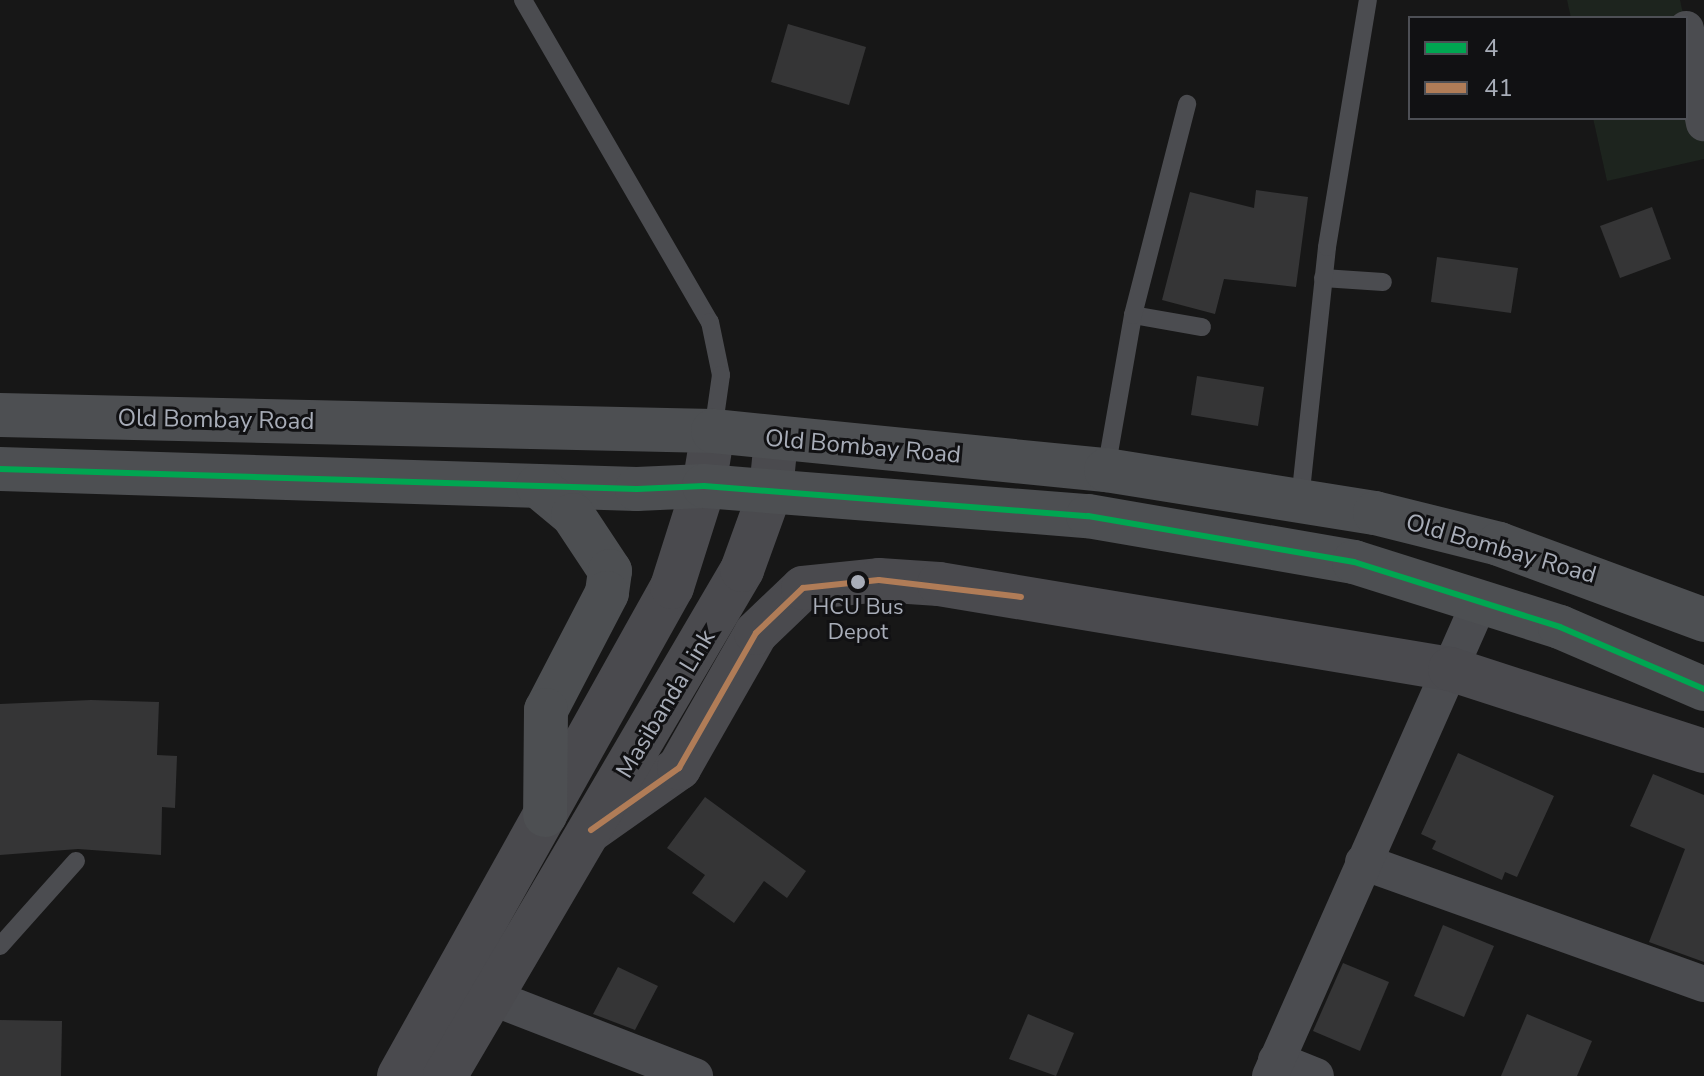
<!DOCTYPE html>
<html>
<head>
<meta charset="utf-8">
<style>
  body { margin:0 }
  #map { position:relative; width:1704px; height:1076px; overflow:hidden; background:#171717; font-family:"Nunito Sans",sans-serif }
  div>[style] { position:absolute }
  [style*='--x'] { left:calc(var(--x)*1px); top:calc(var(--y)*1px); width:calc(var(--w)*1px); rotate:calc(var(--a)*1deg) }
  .green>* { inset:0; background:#1d241e }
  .building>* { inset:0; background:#353536 }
  .lane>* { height:18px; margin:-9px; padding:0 9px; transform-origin:9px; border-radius:9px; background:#4b4c50 }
  .street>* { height:36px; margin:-18px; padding:0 18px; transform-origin:18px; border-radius:18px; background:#4b4c50 }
  .secondary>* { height:44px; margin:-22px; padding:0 22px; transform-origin:22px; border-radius:22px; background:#4a4a4e }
  .primary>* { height:44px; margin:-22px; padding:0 22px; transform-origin:22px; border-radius:22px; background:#4d4f52 }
  .bus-1>* { height:6px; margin:-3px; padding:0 3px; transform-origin:3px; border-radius:3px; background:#00a651 }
  .bus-2>* { height:6px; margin:-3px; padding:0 3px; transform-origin:3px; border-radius:3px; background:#b07c57 }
  .dots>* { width:22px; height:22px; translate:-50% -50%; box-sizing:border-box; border:4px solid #111113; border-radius:50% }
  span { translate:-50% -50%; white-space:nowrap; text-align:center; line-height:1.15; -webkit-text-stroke:6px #111113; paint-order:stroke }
  .bus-label { font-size:22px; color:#a8adb8 }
  .street-label { font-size:24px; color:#a8adb8 }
  .legend { position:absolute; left:1408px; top:16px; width:280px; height:104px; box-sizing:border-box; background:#111113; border:2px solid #4d4f55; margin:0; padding:10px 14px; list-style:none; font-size:24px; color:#a8adb8 }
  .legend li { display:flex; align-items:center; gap:16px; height:40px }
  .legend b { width:40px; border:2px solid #4d4f55 }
</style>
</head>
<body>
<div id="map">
  <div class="green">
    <i style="clip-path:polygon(1567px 0,1680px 0,1684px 18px,1571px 18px)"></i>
    <i style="clip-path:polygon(1704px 105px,1704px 159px,1607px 181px,1593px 118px,1686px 118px)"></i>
  </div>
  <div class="building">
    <i style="clip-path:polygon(788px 24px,866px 47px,849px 105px,771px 82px)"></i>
    <i style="clip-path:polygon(1256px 190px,1308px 197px,1296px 287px,1224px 279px,1215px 314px,1162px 300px,1190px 192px,1254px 208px)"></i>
    <i style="clip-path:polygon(1652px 207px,1671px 259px,1620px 278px,1600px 226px)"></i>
    <i style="clip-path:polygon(1437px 257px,1518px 268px,1511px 313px,1431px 302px)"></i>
    <i style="clip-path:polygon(1197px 376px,1264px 387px,1258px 426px,1191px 415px)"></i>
    <i style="clip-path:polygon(91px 700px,159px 702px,157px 755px,177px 756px,175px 808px,162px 807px,161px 855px,78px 849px,0 855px,0 704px)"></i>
    <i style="clip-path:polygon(1458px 753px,1554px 796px,1517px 877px,1505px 872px,1502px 880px,1432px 849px,1436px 841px,1421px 834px)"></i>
    <i style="clip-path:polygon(1653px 774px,1704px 795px,1704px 962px,1649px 942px,1685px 849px,1630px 826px)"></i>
    <i style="clip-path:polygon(705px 797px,806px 871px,787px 898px,764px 881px,734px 923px,692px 893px,705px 875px,667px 848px)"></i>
    <i style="clip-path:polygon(1443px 925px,1494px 946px,1464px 1017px,1414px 996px)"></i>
    <i style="clip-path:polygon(1343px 963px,1389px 982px,1360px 1051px,1313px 1031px)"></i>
    <i style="clip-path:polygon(618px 967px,658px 986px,635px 1030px,593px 1014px)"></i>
    <i style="clip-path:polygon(1028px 1014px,1074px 1033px,1056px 1076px,1009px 1059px)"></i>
    <i style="clip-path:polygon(1527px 1014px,1592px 1041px,1577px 1076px,1501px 1076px)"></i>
    <i style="clip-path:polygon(0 1020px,62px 1021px,61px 1076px,0 1076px)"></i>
  </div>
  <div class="lane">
    <i style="--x:523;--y:0;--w:372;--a:59.9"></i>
    <i style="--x:710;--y:322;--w:54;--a:78.3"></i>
    <i style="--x:721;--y:375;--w:57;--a:98.1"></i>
    <i style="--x:1323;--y:278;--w:60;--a:3.8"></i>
    <i style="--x:1133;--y:315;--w:70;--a:9.9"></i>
    <i style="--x:1106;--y:470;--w:157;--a:-80.1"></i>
    <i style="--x:1133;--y:315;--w:218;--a:-75.6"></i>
    <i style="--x:1300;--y:500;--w:254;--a:-83.9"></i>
    <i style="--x:1327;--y:247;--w:250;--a:-80.6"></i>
    <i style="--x:0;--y:946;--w:114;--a:-48.2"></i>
  </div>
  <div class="street">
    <i style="--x:1686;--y:29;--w:96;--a:79.2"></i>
    <i style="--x:1363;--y:862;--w:362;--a:19.7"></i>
    <i style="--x:491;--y:997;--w:219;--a:21.2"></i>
    <i style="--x:1276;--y:1060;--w:43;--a:21.8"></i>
    <i style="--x:1270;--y:1076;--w:522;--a:-66.14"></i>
  </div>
  <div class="secondary">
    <i style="--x:591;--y:830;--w:108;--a:-35.2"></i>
    <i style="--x:679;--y:768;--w:155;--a:-60.3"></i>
    <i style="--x:756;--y:633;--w:65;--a:-43.8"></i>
    <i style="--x:803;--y:588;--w:76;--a:-6"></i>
    <i style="--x:879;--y:580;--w:60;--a:3.8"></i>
    <i style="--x:939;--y:584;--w:518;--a:9.44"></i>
    <i style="--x:1450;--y:669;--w:267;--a:17.9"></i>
    <i style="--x:399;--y:1076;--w:560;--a:-60.83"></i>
    <i style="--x:672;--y:587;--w:106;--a:-72.4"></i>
    <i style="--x:704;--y:486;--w:56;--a:-80.7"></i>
    <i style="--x:445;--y:1076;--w:587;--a:-59.59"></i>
    <i style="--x:742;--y:570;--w:85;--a:-70.1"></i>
    <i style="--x:771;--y:490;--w:50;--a:-84.3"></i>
  </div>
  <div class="primary">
    <i style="--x:0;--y:415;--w:713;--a:1.29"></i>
    <i style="--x:713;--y:431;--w:395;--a:5.7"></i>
    <i style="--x:1106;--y:470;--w:272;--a:9.1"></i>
    <i style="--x:1375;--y:513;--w:128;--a:14"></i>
    <i style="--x:1499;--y:544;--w:219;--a:20.3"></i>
    <i style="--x:0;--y:469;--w:637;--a:1.8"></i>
    <i style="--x:637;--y:489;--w:67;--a:-2.6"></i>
    <i style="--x:704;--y:486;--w:385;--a:4.5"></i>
    <i style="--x:1088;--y:516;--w:270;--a:9.8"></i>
    <i style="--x:1354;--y:562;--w:216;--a:17.5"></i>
    <i style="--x:1560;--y:627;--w:157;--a:23.3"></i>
    <i style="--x:538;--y:486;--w:45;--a:39.6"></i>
    <i style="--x:573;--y:515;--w:67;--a:56.5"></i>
    <i style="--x:610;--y:571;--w:22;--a:98"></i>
    <i style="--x:607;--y:593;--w:132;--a:117.5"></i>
    <i style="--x:546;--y:710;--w:105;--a:90.5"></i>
  </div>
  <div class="bus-1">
    <i style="--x:0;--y:469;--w:637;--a:1.8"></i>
    <i style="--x:637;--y:489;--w:67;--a:-2.6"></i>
    <i style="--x:704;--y:486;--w:385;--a:4.5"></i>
    <i style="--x:1088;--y:516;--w:270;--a:9.8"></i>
    <i style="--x:1354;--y:562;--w:216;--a:17.5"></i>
    <i style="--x:1560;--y:627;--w:157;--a:23.3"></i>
  </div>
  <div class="bus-2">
    <i style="--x:591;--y:830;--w:108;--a:-35.2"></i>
    <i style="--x:679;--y:768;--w:155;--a:-60.3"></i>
    <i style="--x:756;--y:633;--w:65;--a:-43.8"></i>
    <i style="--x:803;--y:588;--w:76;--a:-6"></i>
    <i style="--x:879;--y:580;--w:143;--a:6.8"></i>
  </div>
  <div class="dots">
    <i style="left:858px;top:582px;background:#a8adb8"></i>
  </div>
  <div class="bus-label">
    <span style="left:858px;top:620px">HCU Bus<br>Depot</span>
  </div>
  <div class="street-label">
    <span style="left:216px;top:420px;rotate:1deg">Old Bombay Road</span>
    <span style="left:863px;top:447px;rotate:5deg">Old Bombay Road</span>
    <span style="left:1501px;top:549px;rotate:16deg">Old Bombay Road</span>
    <span style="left:666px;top:704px;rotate:-59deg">Masibanda Link</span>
  </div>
  <ul class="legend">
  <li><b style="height:10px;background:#00a651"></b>4</li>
  <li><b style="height:10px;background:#b07c57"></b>41</li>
  </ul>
</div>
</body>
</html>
